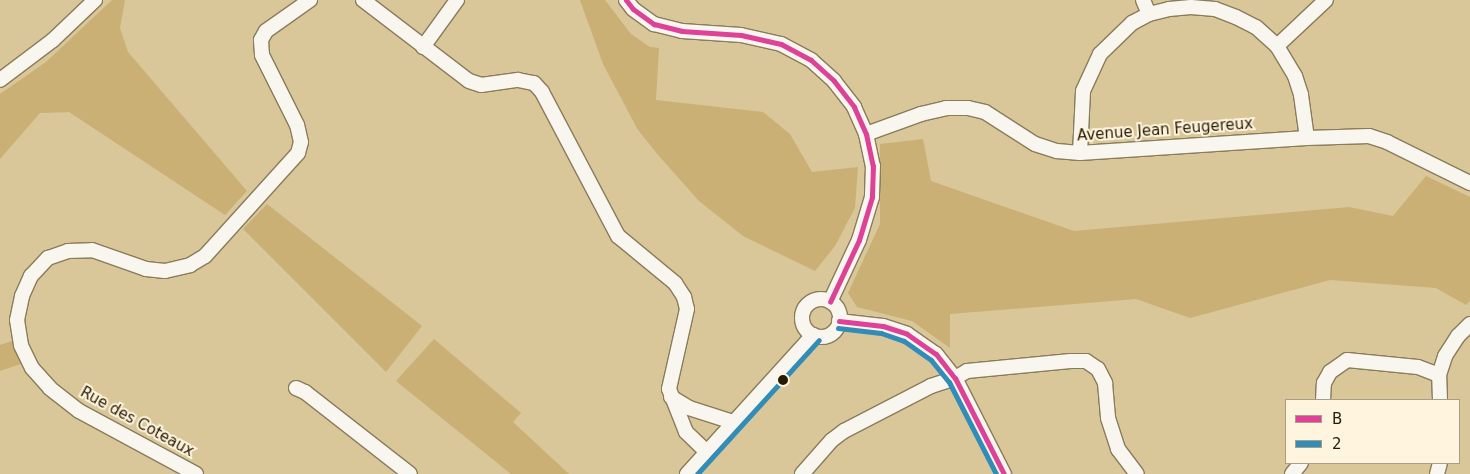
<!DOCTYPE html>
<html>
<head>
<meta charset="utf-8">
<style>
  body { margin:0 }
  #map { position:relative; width:1470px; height:474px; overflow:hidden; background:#d9c699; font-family:"DejaVu Sans",sans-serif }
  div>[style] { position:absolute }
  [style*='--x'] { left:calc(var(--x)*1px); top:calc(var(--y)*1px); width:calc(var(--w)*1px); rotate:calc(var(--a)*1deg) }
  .green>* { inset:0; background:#cab074 }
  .roads { filter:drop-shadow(1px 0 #897c5a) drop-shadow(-1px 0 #897c5a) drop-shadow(0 1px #897c5a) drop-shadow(0 -1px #897c5a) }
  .minor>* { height:14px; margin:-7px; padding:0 7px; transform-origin:7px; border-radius:7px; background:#f9f6f0 }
  .minor>.ring { margin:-7px; padding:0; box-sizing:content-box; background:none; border:14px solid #f9f6f0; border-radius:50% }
  .bus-1>* { height:5px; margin:-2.5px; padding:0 2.5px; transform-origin:2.5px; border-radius:2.5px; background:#df4196 }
  .bus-2>* { height:5px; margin:-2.5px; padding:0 2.5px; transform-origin:2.5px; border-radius:2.5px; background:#328cb8 }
  .dots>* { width:14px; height:14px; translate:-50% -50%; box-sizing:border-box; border:2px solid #fff4dd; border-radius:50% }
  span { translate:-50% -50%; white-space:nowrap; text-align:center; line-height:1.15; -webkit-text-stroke:4px #fff4dd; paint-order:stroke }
  .street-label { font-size:15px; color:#261b02 }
  .legend { position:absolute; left:1285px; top:399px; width:175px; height:65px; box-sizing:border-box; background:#fff4dd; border:1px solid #a89d85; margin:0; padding:6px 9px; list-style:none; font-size:15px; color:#261b02 }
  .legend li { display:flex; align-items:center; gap:10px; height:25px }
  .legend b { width:25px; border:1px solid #a89d85 }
</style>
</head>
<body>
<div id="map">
  <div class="green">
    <i style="clip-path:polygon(112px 0,125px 0,120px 28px,128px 52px,247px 191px,225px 215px,69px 112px,40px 113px,0 159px,0 94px,46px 62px)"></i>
    <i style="clip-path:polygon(580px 0,605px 0,631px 34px,650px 47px,659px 48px,656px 100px,763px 112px,790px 134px,812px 172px,858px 167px,855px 208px,835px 246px,815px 271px,743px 236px,699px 201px,659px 156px,638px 130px,603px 64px)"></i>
    <i style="clip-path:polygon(923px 139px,931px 181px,1074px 231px,1349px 207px,1393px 216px,1426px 176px,1470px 197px,1470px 301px,1466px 305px,1436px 288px,1330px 280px,1190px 318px,1136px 299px,950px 314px,950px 348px,912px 321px,857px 307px,848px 293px,880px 224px,880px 144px)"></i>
    <i style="clip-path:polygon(267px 204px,422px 326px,386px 372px,243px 229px)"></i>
    <i style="clip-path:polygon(434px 339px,521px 413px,513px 422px,569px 474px,511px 474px,396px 381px)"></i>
    <i style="clip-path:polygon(12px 341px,21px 364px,0 371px,0 345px)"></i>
  </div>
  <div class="roads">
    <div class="minor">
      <i style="--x:363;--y:0;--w:133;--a:37.4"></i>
      <i style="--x:469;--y:81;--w:13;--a:18"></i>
      <i style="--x:481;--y:85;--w:37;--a:-8"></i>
      <i style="--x:518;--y:80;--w:16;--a:11"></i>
      <i style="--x:534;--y:83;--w:12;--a:48"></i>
      <i style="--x:542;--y:92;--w:163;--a:62.2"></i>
      <i style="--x:618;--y:236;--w:74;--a:39.5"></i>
      <i style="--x:675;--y:283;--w:17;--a:57"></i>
      <i style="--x:684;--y:297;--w:12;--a:76"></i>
      <i style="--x:687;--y:309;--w:82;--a:102.7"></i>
      <i style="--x:669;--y:389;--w:46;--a:68.4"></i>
      <i style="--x:686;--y:432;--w:29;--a:44"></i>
      <i style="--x:626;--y:0;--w:11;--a:52"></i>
      <i style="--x:633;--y:9;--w:26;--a:36"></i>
      <i style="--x:654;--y:24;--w:29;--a:14"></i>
      <i style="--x:682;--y:31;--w:59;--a:3.9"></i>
      <i style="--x:741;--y:35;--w:41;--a:12.7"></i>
      <i style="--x:781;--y:44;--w:34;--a:28"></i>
      <i style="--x:811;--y:60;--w:31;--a:42"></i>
      <i style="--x:834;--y:81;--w:33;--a:52"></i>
      <i style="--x:854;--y:107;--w:30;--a:66"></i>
      <i style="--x:866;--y:134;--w:33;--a:78"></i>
      <i style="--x:873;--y:166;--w:31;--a:92"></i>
      <i style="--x:872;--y:197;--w:45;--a:106.8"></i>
      <i style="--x:859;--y:240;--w:68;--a:115.1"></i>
      <i style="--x:1143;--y:0;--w:15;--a:67"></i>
      <i style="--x:1277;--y:46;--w:67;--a:-43.2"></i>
      <i style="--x:423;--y:47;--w:58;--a:-54.1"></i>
      <i style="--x:0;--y:80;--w:66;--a:-37"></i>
      <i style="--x:53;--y:40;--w:58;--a:-43.6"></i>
      <i style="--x:866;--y:134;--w:59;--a:-20"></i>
      <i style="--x:921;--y:114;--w:26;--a:-13"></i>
      <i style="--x:946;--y:108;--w:22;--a:0"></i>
      <i style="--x:968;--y:108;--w:17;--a:13"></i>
      <i style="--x:985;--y:112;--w:59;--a:32.6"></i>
      <i style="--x:1035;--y:144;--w:23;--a:18"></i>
      <i style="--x:1057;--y:151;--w:23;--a:5"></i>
      <i style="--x:1080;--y:153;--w:227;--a:-3.8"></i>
      <i style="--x:1307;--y:138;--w:62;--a:-1.8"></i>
      <i style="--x:1369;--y:136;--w:19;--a:18"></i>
      <i style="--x:1387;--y:142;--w:93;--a:26.3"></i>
      <i style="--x:1080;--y:153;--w:62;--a:-87.2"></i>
      <i style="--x:1083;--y:91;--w:41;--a:-65.3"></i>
      <i style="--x:1100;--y:54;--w:45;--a:-44.1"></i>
      <i style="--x:1132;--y:23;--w:19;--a:-28"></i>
      <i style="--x:1149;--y:14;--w:21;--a:-14"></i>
      <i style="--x:1169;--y:9;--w:22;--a:-5"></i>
      <i style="--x:1191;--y:7;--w:24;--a:5"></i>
      <i style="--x:1215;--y:9;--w:22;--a:21"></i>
      <i style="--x:1236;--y:17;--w:22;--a:27"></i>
      <i style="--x:1256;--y:27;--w:28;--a:42"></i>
      <i style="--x:1277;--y:46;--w:35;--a:59"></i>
      <i style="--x:1295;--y:76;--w:20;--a:72"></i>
      <i style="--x:1301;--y:95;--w:43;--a:82.1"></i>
      <i class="ring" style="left:802px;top:299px;width:24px;height:24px"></i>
      <i style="--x:839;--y:321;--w:44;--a:6.5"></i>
      <i style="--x:883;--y:326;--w:25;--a:18"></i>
      <i style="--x:907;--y:334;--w:35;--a:35"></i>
      <i style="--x:936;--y:354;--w:31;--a:52"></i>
      <i style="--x:955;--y:378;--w:108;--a:63"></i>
      <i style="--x:296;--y:388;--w:10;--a:24"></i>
      <i style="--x:305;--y:392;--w:133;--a:38"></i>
      <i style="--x:671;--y:397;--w:21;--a:31"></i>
      <i style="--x:689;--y:408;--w:46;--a:17.7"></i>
      <i style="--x:1323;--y:400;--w:17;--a:-87"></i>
      <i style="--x:1324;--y:383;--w:13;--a:-61"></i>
      <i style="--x:1330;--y:372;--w:21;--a:-35"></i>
      <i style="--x:1347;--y:360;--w:71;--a:5.6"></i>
      <i style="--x:1418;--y:367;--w:22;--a:21"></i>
      <i style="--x:1440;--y:400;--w:25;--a:-92"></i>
      <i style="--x:1439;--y:375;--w:20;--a:-72"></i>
      <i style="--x:1445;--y:356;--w:24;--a:-57"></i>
      <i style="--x:1458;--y:336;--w:17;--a:-45"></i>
      <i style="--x:196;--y:474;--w:133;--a:-151.7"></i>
      <i style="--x:79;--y:411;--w:37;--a:-142"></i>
      <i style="--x:50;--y:388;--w:27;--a:-132"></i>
      <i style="--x:32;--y:368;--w:25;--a:-116"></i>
      <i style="--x:21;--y:345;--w:25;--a:-99"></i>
      <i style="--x:17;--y:320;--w:25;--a:-78"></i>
      <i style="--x:22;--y:296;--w:22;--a:-66"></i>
      <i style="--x:31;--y:276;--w:25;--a:-47"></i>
      <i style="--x:48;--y:258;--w:21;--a:-19"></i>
      <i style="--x:68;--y:251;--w:24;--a:-2"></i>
      <i style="--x:92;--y:250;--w:57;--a:19.4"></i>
      <i style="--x:146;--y:269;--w:19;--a:6"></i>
      <i style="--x:165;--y:271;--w:26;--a:-13"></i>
      <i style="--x:190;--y:265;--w:17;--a:-31"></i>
      <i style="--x:205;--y:256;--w:139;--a:-47.9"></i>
      <i style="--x:298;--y:153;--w:11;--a:-75"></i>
      <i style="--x:301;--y:142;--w:17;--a:-103"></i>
      <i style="--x:297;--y:125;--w:78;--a:-116.6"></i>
      <i style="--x:262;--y:55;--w:15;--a:-94"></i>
      <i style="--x:261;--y:40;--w:10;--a:-61"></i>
      <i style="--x:266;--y:31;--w:54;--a:-35.2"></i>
      <i style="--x:687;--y:474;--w:188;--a:-47.8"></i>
      <i style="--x:802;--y:474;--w:45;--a:-48.6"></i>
      <i style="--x:832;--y:440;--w:15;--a:-37"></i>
      <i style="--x:844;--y:431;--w:98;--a:-27.3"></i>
      <i style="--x:931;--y:386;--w:25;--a:-18"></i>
      <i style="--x:955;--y:378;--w:14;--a:-30"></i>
      <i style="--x:967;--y:371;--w:104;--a:-5.5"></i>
      <i style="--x:1071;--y:361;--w:15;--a:0"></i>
      <i style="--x:1086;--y:361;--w:14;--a:34"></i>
      <i style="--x:1098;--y:369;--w:16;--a:63"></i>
      <i style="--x:1105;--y:383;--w:35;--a:85"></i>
      <i style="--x:1108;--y:418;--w:33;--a:72"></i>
      <i style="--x:1118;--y:449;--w:31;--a:53"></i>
      <i style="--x:1292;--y:474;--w:14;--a:-51"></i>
      <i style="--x:1437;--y:474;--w:11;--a:-75"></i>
    </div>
  </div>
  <div class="bus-1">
    <i style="--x:626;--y:0;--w:11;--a:52"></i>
    <i style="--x:633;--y:9;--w:26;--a:36"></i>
    <i style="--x:654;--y:24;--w:29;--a:14"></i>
    <i style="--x:682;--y:31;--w:59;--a:3.9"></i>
    <i style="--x:741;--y:35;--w:41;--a:12.7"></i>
    <i style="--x:781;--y:44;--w:34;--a:28"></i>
    <i style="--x:811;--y:60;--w:31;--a:42"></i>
    <i style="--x:834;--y:81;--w:33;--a:52"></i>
    <i style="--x:854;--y:107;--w:30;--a:66"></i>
    <i style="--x:866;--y:134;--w:33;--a:78"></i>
    <i style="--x:873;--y:166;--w:31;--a:92"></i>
    <i style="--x:872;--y:197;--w:45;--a:106.8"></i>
    <i style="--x:859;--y:240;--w:68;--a:115.1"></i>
    <i style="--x:839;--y:321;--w:44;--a:6.5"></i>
    <i style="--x:883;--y:326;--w:25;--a:18"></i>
    <i style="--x:907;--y:334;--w:35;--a:35"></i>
    <i style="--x:936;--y:354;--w:31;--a:52"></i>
    <i style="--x:955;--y:378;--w:108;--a:63"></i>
  </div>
  <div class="bus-2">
    <i style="--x:838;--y:328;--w:43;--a:6.6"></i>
    <i style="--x:881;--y:333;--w:24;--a:19"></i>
    <i style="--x:904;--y:341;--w:33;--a:35"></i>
    <i style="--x:931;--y:360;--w:28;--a:51"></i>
    <i style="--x:949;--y:382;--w:103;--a:62.9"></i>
    <i style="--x:697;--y:474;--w:181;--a:-47.7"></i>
  </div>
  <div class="dots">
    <i style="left:783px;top:380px;background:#261b02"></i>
  </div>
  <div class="street-label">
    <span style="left:1165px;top:130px;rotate:-4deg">Avenue Jean Feugereux</span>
    <span style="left:137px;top:422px;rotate:29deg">Rue des Coteaux</span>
  </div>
  <ul class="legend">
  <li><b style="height:6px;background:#df4196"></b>B</li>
  <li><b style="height:6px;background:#328cb8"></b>2</li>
  </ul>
</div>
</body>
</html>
